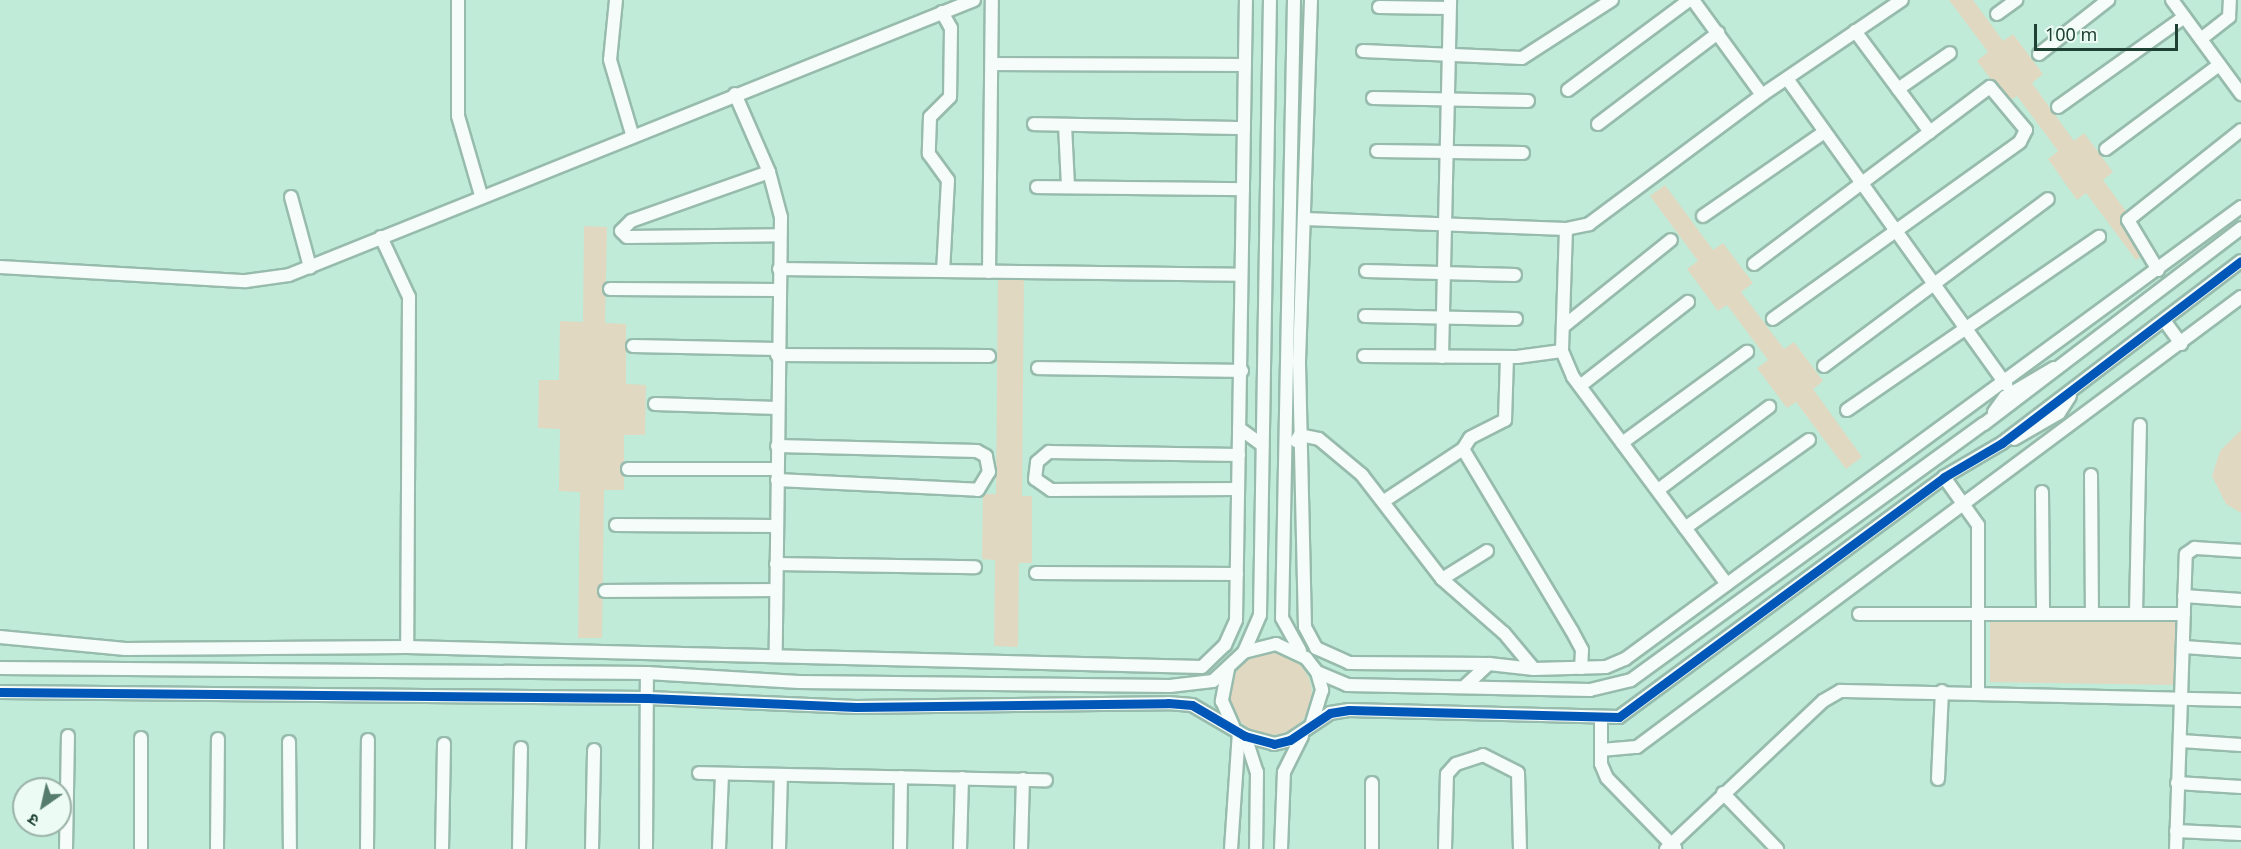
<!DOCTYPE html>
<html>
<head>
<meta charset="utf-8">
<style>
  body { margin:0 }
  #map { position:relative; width:2241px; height:849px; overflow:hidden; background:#bfebd8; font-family:"Noto Sans","Noto Sans Devanagari",sans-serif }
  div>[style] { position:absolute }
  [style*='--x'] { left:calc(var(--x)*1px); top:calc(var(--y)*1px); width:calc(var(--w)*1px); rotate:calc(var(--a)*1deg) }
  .green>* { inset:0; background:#e1d8c2 }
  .round { border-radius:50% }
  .roads { filter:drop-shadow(2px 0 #97bbac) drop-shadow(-2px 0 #97bbac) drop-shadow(0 2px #97bbac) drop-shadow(0 -2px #97bbac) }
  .minor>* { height:12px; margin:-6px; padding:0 6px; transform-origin:6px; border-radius:6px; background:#f5fcf9 }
  .cycleway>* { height:9px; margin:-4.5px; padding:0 4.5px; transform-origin:4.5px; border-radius:4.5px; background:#0057b8 }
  span { translate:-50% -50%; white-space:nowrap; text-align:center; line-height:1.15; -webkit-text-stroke:6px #ecfbf4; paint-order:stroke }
  .north { position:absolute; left:12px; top:777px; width:60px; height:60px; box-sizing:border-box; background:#ecfbf4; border:2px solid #9ab1a7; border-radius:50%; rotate:214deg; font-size:16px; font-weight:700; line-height:24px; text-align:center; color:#1e4133 }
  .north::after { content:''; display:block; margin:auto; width:21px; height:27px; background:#567c6d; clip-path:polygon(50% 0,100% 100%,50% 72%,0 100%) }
  .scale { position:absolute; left:2034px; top:24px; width:144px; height:27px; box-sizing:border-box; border:3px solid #1e4133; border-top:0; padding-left:8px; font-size:18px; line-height:21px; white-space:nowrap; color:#1e4133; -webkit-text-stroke:4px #ecfbf4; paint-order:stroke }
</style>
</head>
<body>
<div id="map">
  <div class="green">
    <i style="clip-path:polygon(1949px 0,1973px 0,2003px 41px,2013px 34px,2043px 74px,2032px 83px,2074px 141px,2084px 133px,2113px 172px,2103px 180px,2153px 248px,2136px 260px,2086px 193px,2077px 200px,2048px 159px,2058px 151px,2017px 96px,2008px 102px,1977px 61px,1988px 52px)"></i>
    <i style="clip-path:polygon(1665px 185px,1713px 250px,1723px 243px,1753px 283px,1741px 292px,1784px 349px,1794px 342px,1823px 381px,1813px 389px,1862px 457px,1846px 469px,1796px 402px,1787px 408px,1757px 368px,1768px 360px,1727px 305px,1718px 311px,1687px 269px,1698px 261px,1650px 196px)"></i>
    <i style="clip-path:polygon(584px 226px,607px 227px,605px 323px,626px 324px,626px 384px,646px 385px,645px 435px,624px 435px,624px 490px,604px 490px,602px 638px,578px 638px,580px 492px,559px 491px,560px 429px,538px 428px,539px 380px,559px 380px,560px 321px,583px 322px)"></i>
    <i style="clip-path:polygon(998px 274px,1024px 274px,1022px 496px,1032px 496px,1032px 563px,1019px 563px,1018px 647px,994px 646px,995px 560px,982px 559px,983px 494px,996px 494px)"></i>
    <i style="clip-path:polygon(2241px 430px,2241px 513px,2226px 504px,2212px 476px,2220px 451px)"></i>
    <i style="clip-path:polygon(1990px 616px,2177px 621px,2176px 685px,1990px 682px)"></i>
    <i class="round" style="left:1230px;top:653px;width:82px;height:82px"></i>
  </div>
  <div class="roads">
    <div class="minor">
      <i style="--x:458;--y:0;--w:116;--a:90"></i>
      <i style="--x:458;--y:116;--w:82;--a:73.8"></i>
      <i style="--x:616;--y:0;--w:60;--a:95.7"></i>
      <i style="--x:610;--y:60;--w:80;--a:73.4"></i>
      <i style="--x:1294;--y:0;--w:618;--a:91.11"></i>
      <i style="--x:1282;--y:618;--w:37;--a:61"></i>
      <i style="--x:1311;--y:0;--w:363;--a:91.9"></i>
      <i style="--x:1299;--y:363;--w:264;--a:88.7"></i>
      <i style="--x:1305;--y:627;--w:24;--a:62"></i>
      <i style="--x:1316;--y:648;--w:36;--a:24"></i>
      <i style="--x:1349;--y:663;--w:140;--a:0.4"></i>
      <i style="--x:1489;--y:664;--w:45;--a:6.3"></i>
      <i style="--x:1534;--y:669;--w:72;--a:-1.6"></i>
      <i style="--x:1606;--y:667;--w:21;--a:-23"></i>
      <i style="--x:1625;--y:659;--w:764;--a:-36.27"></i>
      <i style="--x:1693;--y:0;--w:117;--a:54"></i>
      <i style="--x:2172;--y:0;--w:117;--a:53.7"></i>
      <i style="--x:1379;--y:7;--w:70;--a:0.8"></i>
      <i style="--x:942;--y:12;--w:18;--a:61"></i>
      <i style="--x:951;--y:28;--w:69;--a:90.8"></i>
      <i style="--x:950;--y:97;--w:28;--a:135"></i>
      <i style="--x:930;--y:117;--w:37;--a:92"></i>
      <i style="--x:929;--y:154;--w:32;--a:54"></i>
      <i style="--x:948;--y:180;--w:91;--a:93.1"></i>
      <i style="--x:1997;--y:14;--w:24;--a:-36"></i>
      <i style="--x:1855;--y:31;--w:126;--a:53.4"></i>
      <i style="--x:2201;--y:39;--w:36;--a:-38"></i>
      <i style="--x:2229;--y:17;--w:17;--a:-87"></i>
      <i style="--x:1363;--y:51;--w:159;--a:2.5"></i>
      <i style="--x:1522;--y:58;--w:107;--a:-32.8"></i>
      <i style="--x:2039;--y:54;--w:88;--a:-38"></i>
      <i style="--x:992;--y:64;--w:253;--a:0.2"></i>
      <i style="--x:1788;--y:80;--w:375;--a:54.4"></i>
      <i style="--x:1898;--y:89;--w:63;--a:-34.7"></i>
      <i style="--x:1568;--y:90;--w:151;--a:-36.6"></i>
      <i style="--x:735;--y:94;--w:85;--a:66.4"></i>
      <i style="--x:769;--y:172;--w:47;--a:75.1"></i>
      <i style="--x:781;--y:217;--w:439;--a:90.7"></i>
      <i style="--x:1373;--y:98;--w:155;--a:1.1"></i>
      <i style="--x:2058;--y:107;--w:155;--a:-35.5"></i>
      <i style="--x:1034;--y:124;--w:210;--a:1.1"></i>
      <i style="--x:1598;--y:124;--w:151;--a:-37.2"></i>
      <i style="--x:1065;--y:125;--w:62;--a:87.2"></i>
      <i style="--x:2106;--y:149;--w:141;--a:-36.6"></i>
      <i style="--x:1377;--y:151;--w:146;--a:0.8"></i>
      <i style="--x:769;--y:172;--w:146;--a:160.5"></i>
      <i style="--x:631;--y:221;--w:14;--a:135"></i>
      <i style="--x:621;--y:231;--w:8;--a:45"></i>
      <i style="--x:627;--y:237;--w:153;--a:-0.7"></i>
      <i style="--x:1037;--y:187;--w:206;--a:0.6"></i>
      <i style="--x:291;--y:197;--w:73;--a:74.8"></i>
      <i style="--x:1703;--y:216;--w:146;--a:-34.7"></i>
      <i style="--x:1305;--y:219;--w:261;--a:2.2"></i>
      <i style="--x:1566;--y:229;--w:24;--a:-12"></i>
      <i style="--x:1589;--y:224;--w:216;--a:-36.7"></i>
      <i style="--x:1762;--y:95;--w:169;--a:-34.2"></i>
      <i style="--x:1566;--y:229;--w:122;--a:91.9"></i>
      <i style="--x:1562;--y:351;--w:28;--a:67"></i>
      <i style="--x:1573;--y:377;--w:258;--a:53.4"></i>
      <i style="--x:381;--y:237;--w:66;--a:65"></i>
      <i style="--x:409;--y:297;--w:350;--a:90.3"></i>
      <i style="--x:1754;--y:264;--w:295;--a:-36.9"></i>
      <i style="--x:1990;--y:87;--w:56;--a:50.1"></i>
      <i style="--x:2026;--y:130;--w:13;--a:117"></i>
      <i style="--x:2020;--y:142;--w:304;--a:144.4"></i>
      <i style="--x:0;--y:267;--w:246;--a:3.3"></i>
      <i style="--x:246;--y:281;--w:43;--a:-7.9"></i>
      <i style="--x:289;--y:275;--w:738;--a:-21.87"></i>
      <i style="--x:779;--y:269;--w:461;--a:0.7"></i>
      <i style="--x:2158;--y:270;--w:58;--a:-121"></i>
      <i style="--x:2128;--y:220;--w:144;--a:-38.5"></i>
      <i style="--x:1366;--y:271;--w:149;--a:1.5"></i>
      <i style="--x:989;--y:272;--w:272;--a:-89.4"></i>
      <i style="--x:610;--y:289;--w:168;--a:0.3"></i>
      <i style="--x:1365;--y:316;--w:151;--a:1.1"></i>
      <i style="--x:2166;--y:323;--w:26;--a:54"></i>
      <i style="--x:1564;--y:326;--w:137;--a:-38.8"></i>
      <i style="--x:633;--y:346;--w:144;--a:1.2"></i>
      <i style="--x:777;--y:355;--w:212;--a:0.3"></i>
      <i style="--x:1364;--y:356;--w:153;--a:0.4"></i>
      <i style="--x:1517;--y:357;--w:45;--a:-7.6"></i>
      <i style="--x:1442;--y:357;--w:357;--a:-88.7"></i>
      <i style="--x:1507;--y:357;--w:63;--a:91.8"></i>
      <i style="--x:1505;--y:420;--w:39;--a:153"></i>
      <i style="--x:1470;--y:438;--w:13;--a:122"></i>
      <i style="--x:1463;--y:449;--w:212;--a:59.1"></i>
      <i style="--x:1572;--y:631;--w:21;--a:62"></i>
      <i style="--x:1582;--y:650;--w:18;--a:93"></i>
      <i style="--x:1824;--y:366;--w:279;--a:-36.7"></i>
      <i style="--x:1038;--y:368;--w:204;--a:0.8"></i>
      <i style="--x:1580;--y:386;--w:137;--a:-37.9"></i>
      <i style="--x:655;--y:404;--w:122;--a:1.9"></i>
      <i style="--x:1847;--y:410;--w:306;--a:-34.5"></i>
      <i style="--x:1994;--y:412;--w:19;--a:-54"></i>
      <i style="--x:2005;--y:397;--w:57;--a:-30.6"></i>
      <i style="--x:1239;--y:428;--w:29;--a:36"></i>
      <i style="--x:2014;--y:439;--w:52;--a:-30"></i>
      <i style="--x:2059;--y:413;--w:20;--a:-57"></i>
      <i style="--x:1296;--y:441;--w:7;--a:-56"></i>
      <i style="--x:1300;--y:435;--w:19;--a:12"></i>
      <i style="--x:1319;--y:439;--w:56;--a:39.9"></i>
      <i style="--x:1362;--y:475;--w:131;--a:52.4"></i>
      <i style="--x:1442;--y:579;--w:82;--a:41.1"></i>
      <i style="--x:1504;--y:633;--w:47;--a:50.2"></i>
      <i style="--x:1622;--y:443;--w:155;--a:-36.1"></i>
      <i style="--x:628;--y:469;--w:149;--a:0"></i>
      <i style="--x:2091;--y:475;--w:137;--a:89.6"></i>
      <i style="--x:1944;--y:477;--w:59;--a:54.7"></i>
      <i style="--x:1978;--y:525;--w:167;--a:90"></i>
      <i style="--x:777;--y:480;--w:201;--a:2.8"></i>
      <i style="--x:978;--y:490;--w:21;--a:-59"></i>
      <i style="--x:989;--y:472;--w:16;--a:-101"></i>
      <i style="--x:986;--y:456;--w:10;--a:-151"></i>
      <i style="--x:977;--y:451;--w:200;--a:-178.6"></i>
      <i style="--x:1238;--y:489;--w:187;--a:179.7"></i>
      <i style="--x:1051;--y:490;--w:19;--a:-145"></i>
      <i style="--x:1035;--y:479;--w:17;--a:-83"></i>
      <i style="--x:1037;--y:462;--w:16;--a:-40"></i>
      <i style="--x:1049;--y:452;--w:190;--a:0.9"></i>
      <i style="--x:1658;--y:490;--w:139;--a:-36.8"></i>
      <i style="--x:2042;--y:492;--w:119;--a:89.5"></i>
      <i style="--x:1384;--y:501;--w:95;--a:-33.4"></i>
      <i style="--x:616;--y:525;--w:161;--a:0.4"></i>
      <i style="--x:1685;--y:528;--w:152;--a:-35.4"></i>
      <i style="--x:776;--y:564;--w:199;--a:0.9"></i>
      <i style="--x:1036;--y:573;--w:201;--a:0.3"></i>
      <i style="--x:1442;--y:579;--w:53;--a:-31.9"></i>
      <i style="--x:605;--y:591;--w:171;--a:-0.3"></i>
      <i style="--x:2184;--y:596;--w:57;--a:4"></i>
      <i style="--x:2136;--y:613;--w:188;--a:-88.8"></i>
      <i style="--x:1859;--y:614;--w:325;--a:0"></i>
      <i style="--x:0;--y:637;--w:126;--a:5.5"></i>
      <i style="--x:125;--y:649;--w:282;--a:-0.4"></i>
      <i style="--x:407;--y:647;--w:795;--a:1.44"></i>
      <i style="--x:1202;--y:667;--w:32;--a:-44"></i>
      <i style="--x:1225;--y:645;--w:27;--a:-66"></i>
      <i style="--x:1236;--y:620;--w:620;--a:-89.08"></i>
      <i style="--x:2184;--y:647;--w:57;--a:4"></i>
      <i style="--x:1244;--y:652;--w:40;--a:-66.6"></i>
      <i style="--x:1260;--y:615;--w:615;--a:-89.07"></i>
      <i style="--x:0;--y:668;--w:647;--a:0.44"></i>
      <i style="--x:647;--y:673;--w:152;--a:3.4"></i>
      <i style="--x:799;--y:682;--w:371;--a:0.6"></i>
      <i style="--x:1170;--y:686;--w:43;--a:-6.6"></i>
      <i style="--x:1213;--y:681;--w:42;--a:-43.1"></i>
      <i style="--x:1244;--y:652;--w:33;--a:-14"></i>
      <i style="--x:1276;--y:644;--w:33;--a:25"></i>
      <i style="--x:1306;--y:658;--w:18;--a:52"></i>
      <i style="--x:1317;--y:672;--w:19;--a:74"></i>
      <i style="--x:1322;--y:690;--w:34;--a:107"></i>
      <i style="--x:1228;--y:669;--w:33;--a:101"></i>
      <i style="--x:1222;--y:701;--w:27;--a:66"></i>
      <i style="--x:1317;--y:672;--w:33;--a:23"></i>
      <i style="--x:1347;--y:685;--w:243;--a:1.2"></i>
      <i style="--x:1590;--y:690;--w:42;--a:-13.7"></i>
      <i style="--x:1631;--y:680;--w:436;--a:-36"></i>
      <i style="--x:1984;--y:424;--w:323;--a:-37.3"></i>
      <i style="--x:1464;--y:687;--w:34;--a:-43"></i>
      <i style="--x:0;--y:692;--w:648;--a:0.53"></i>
      <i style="--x:648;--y:698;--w:208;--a:2.5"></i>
      <i style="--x:856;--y:707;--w:312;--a:-0.7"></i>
      <i style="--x:1168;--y:703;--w:24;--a:5"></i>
      <i style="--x:1192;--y:705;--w:61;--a:30.3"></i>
      <i style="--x:1245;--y:736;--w:30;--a:15"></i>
      <i style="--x:1274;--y:744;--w:16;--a:-14"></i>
      <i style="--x:1290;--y:740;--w:48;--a:-34"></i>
      <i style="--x:1330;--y:713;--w:19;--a:-9"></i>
      <i style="--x:1349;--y:710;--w:270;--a:1.5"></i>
      <i style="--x:1619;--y:717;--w:404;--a:-36.4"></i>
      <i style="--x:1944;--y:477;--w:67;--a:-30.4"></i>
      <i style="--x:2002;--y:443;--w:300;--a:-37.3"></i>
      <i style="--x:1601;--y:719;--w:45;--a:90"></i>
      <i style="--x:1601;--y:764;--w:15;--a:67"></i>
      <i style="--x:1607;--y:778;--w:98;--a:45.8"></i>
      <i style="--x:1245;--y:736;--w:38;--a:72"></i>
      <i style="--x:1257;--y:772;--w:77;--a:90.7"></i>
      <i style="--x:2181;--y:741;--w:60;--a:3.8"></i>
      <i style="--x:289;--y:742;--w:107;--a:89.5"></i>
      <i style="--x:1601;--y:750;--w:36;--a:-5"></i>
      <i style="--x:1637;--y:747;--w:753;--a:-36.69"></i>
      <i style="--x:699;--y:773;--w:347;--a:1.2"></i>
      <i style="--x:1938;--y:779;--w:88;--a:-87.4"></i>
      <i style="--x:2177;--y:783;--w:64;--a:3.6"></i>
      <i style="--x:1723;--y:793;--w:78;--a:46"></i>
      <i style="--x:2176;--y:831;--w:65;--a:2.6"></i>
      <i style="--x:66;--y:849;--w:113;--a:-89"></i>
      <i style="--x:141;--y:849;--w:111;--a:-90"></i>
      <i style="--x:217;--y:849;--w:110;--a:-89.5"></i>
      <i style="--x:367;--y:849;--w:109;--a:-89.5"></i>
      <i style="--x:442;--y:849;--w:105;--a:-88.9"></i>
      <i style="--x:519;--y:849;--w:101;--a:-88.9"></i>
      <i style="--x:592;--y:849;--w:99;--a:-88.8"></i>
      <i style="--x:646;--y:849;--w:176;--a:-89.7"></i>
      <i style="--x:719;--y:849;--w:75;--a:-87.7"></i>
      <i style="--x:779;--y:849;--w:74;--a:-88.5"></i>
      <i style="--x:900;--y:849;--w:72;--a:-89.2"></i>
      <i style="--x:960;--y:849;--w:71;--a:-88.4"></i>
      <i style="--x:1021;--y:849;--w:70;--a:-88.4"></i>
      <i style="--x:1231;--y:849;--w:116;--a:-86.1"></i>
      <i style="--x:1281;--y:849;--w:77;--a:-87.8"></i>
      <i style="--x:1284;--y:772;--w:40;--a:-63.4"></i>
      <i style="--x:1372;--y:849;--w:66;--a:-90"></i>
      <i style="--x:1445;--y:849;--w:75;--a:-88.5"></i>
      <i style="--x:1447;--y:774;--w:13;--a:-48"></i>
      <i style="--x:1456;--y:764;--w:28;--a:-18"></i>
      <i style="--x:1483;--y:755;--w:39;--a:27"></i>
      <i style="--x:1518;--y:773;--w:76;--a:88.5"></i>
      <i style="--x:1666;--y:849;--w:216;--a:-43.3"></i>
      <i style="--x:1823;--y:701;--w:20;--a:-30"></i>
      <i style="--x:1840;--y:691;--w:401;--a:1.3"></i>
      <i style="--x:2176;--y:849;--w:295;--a:-88.1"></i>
      <i style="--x:2186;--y:554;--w:11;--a:-34"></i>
      <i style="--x:2195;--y:548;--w:46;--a:3.7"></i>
    </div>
  </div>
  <div class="cycleway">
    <i style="--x:0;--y:692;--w:648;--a:0.53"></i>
    <i style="--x:648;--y:698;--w:208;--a:2.5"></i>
    <i style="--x:856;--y:707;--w:312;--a:-0.7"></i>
    <i style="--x:1168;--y:703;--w:24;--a:5"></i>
    <i style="--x:1192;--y:705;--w:61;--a:30.3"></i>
    <i style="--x:1245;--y:736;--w:30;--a:15"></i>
    <i style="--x:1274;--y:744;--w:16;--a:-14"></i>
    <i style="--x:1290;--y:740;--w:48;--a:-34"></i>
    <i style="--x:1330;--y:713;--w:19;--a:-9"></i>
    <i style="--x:1349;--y:710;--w:270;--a:1.5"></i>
    <i style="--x:1619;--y:717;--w:404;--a:-36.4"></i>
    <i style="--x:1944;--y:477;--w:67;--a:-30.4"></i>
    <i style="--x:2002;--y:443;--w:300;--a:-37.3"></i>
  </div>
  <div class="north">उ</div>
  <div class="scale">100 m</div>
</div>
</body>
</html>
